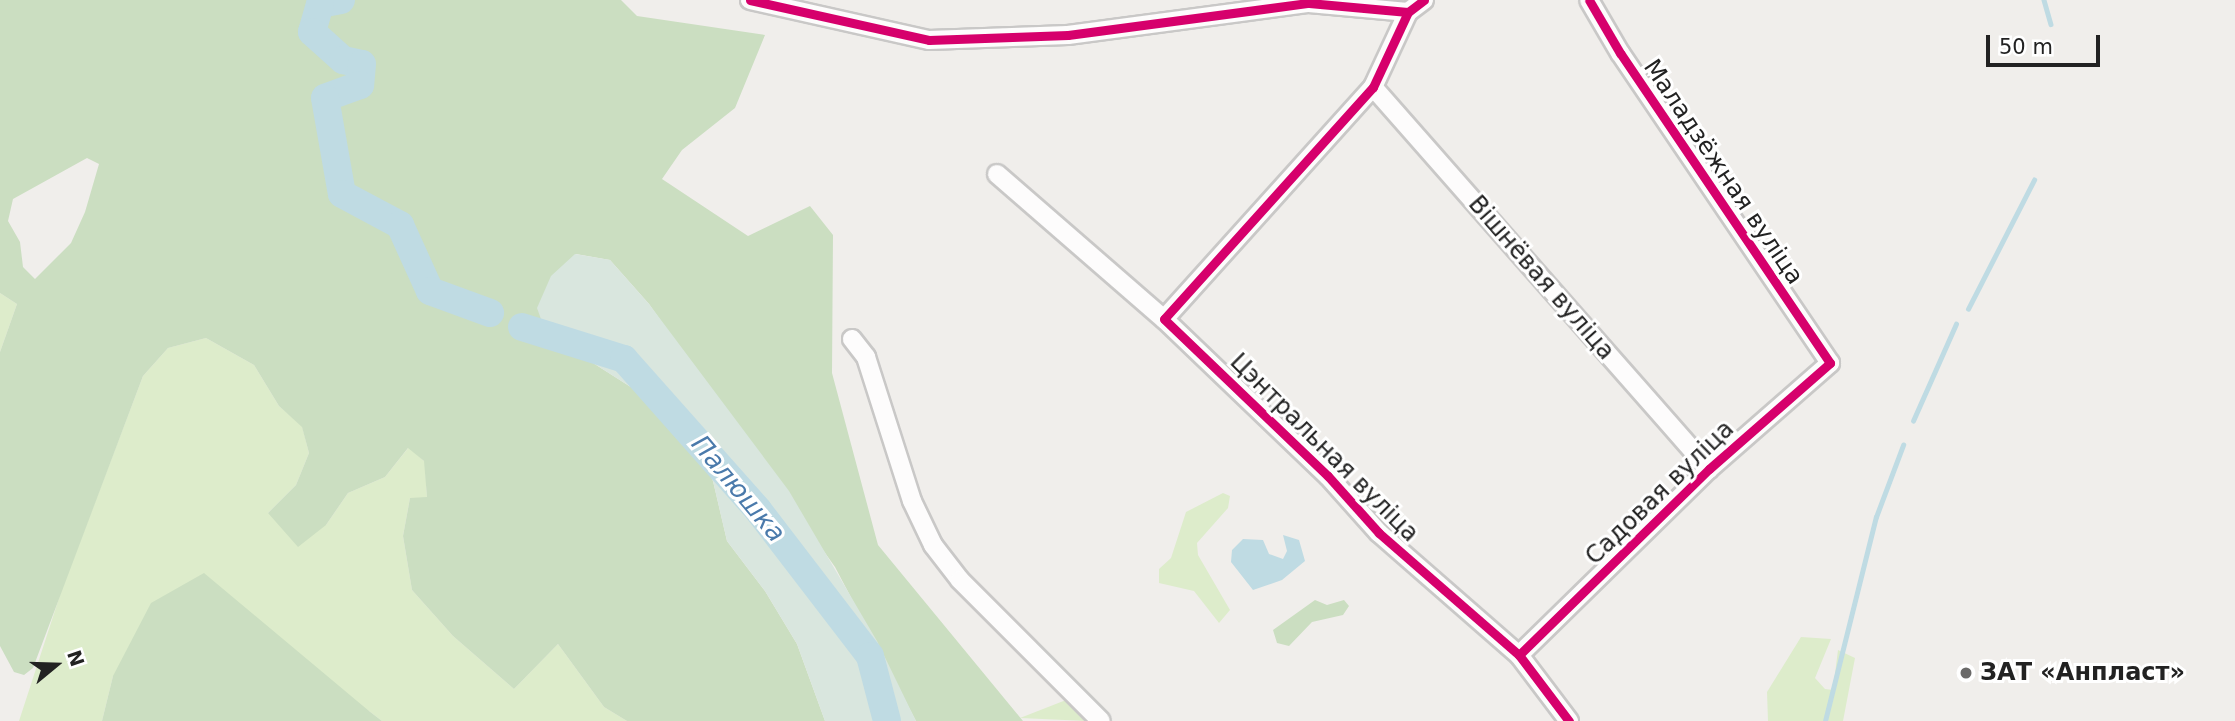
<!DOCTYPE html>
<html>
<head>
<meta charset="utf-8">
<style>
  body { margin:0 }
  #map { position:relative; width:2235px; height:721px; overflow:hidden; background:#f0eeeb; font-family:"DejaVu Sans",sans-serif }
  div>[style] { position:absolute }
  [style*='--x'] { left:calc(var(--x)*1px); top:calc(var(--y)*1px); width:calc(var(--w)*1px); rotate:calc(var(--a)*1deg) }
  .grass>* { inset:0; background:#ddeccb }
  .forest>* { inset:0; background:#cbdec1 }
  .wetland>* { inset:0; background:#d9e6de }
  .water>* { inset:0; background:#bfdbe3 }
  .stream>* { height:4.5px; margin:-2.25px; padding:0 2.25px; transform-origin:2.25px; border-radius:2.25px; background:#bfdbe3 }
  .river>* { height:28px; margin:-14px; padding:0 14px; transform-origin:14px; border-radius:14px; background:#bfdbe3 }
  .roads { filter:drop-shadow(2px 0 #c9c8c7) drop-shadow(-2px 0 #c9c8c7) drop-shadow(0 2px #c9c8c7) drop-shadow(0 -2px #c9c8c7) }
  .street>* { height:18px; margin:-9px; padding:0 9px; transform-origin:9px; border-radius:9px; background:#fdfcfc }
  .cycleway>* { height:9px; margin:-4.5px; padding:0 4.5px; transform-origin:4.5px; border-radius:4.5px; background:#d6006c }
  .dots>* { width:19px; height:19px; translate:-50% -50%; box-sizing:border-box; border:4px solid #fff; border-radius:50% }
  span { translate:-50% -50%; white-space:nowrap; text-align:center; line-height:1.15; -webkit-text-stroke:6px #fff; paint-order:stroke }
  .street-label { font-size:24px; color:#222 }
  .poi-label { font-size:24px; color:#222; font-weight:700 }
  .left { translate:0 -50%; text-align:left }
  .water-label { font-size:26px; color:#4a7aab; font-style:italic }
  .north { position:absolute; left:21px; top:630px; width:70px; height:70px; -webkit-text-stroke:5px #fff; paint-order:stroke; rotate:71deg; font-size:19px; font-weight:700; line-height:28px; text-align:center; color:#222 }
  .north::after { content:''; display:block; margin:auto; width:24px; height:32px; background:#222; clip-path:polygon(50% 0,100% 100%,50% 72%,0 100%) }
  .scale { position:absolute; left:1986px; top:35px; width:114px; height:32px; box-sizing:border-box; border:4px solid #222; border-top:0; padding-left:9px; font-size:21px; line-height:24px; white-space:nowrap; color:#222; -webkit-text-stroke:5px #fff; paint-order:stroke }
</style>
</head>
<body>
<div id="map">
  <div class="grass">
    <i style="clip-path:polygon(0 293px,17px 304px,0 352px)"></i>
    <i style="clip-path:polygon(206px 338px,254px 365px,279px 406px,302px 426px,309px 453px,296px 485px,268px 513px,326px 525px,348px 493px,385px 477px,409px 447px,425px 462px,427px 498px,410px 498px,403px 536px,412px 590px,453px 636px,514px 689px,558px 644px,604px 707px,627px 721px,382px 721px,369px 711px,113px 676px,102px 721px,19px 721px,62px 589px,143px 376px,168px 348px)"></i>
    <i style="clip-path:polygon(1223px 493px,1230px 496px,1228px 508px,1197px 543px,1198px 555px,1230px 610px,1219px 623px,1194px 591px,1159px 583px,1159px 569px,1171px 558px,1186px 512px)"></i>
    <i style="clip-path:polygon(1801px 637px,1831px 639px,1815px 678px,1825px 689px,1833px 690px,1838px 650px,1855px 658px,1843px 721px,1768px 721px,1767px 692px)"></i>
    <i style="clip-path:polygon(1066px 700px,1087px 721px,1020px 718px)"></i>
  </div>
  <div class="forest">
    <i style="clip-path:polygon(evenodd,0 0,621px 0,637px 16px,765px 35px,735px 108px,682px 150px,662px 179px,748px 236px,810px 206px,833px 235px,832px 373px,878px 545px,1023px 721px,916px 721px,835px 567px,649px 304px,610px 260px,576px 254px,546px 333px,648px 398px,691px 433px,713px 481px,727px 541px,765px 591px,797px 644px,825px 721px,627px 721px,604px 707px,558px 644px,514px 689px,453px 636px,412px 590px,403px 536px,410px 498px,427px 497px,424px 461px,408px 448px,385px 477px,348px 493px,326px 525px,298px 547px,268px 513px,296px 485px,309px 453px,302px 427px,279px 406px,254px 365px,206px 338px,168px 348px,143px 376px,33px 668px,24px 675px,14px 672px,0 646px,0 352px,17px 304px,0 293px,0 0,87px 158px,99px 164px,85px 212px,71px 243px,35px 279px,23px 267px,20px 242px,8px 221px,13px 199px,87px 158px)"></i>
    <i style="clip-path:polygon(204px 573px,369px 711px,382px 721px,102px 721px,113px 676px,151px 603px)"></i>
    <i style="clip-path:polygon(1315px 600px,1327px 605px,1344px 600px,1349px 606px,1343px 615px,1312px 622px,1289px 646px,1277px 643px,1273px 630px)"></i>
  </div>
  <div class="wetland">
    <i style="clip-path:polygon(575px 254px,610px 260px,649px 304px,789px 491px,877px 641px,916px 721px,825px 721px,797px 644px,765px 591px,727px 541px,713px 481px,691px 433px,648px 398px,546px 333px,537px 308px,551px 276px)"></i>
  </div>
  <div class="water">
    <i style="clip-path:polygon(1283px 535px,1299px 540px,1305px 561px,1282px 580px,1253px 590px,1231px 562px,1232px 550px,1243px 539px,1263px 540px,1269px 554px,1283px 559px,1287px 551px)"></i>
  </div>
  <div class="stream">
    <i style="--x:2044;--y:0;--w:25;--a:74"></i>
    <i style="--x:1968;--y:309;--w:145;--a:-62.9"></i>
    <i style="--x:1913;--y:421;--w:106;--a:-66.1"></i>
    <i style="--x:1825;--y:721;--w:210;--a:-76"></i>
    <i style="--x:1876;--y:517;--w:77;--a:-69.4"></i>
  </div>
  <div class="river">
    <i style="--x:341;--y:0;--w:21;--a:169"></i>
    <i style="--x:320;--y:4;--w:29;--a:106"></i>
    <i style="--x:312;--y:32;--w:42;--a:42.1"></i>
    <i style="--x:343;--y:60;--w:19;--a:12"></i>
    <i style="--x:362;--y:64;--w:21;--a:95"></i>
    <i style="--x:360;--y:85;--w:37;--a:160"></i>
    <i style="--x:325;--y:98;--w:97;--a:80"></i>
    <i style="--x:342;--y:194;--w:66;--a:28.1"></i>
    <i style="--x:400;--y:225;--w:72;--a:65.6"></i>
    <i style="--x:430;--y:291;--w:64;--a:20.1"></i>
    <i style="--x:522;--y:327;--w:107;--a:17.4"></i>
    <i style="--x:624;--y:359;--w:202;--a:48.4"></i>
    <i style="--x:758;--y:510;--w:184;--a:52.5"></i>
    <i style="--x:870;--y:656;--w:67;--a:75.3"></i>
  </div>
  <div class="roads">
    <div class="street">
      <i style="--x:750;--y:0;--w:183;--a:12.6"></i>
      <i style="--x:929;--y:40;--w:139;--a:-2.1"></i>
      <i style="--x:1068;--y:35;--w:243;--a:-7.6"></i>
      <i style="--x:1309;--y:3;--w:99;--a:5.2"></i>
      <i style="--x:1424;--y:0;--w:20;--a:143"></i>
      <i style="--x:1408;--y:12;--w:83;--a:115"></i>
      <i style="--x:1373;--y:87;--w:312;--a:132"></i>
      <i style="--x:1164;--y:319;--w:227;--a:43.8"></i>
      <i style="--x:1328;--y:476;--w:76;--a:48.2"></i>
      <i style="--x:1379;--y:533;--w:186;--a:41.1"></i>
      <i style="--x:1519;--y:655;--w:83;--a:52.9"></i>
      <i style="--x:1373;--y:87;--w:509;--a:48.67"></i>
      <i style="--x:997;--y:174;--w:221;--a:41"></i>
      <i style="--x:852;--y:339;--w:23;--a:52"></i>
      <i style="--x:866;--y:357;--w:151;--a:72.3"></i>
      <i style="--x:912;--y:501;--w:49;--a:64.5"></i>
      <i style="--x:933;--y:545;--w:44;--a:52.4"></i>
      <i style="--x:960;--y:580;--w:199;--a:45"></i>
      <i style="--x:1519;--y:655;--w:266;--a:-44.4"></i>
      <i style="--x:1709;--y:469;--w:161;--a:-41.2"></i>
      <i style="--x:1830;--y:363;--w:374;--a:-124.1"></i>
      <i style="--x:1620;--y:53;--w:61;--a:-120.3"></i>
    </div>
  </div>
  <div class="cycleway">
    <i style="--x:750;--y:0;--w:183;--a:12.6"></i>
    <i style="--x:929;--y:40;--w:139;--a:-2.1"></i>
    <i style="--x:1068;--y:35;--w:243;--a:-7.6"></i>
    <i style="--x:1309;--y:3;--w:99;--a:5.2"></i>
    <i style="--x:1424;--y:0;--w:20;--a:143"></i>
    <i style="--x:1408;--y:12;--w:83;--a:115"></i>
    <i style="--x:1373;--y:87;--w:312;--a:132"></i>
    <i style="--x:1164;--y:319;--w:227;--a:43.8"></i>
    <i style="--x:1328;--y:476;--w:76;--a:48.2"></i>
    <i style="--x:1379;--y:533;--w:186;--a:41.1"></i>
    <i style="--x:1519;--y:655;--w:83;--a:52.9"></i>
    <i style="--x:1519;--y:655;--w:266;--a:-44.4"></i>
    <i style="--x:1709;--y:469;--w:161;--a:-41.2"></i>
    <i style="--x:1830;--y:363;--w:374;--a:-124.1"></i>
    <i style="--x:1620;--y:53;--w:61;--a:-120.3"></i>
  </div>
  <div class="dots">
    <i style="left:1966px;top:673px;background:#6a6968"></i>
  </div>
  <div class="street-label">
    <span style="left:1723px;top:172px;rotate:56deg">Маладзёжная вуліца</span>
    <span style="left:1541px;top:278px;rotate:49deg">Вішнёвая вуліца</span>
    <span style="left:1324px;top:448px;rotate:45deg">Цэнтральная вуліца</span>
    <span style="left:1660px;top:493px;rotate:-44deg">Садовая вуліца</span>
  </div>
  <div class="poi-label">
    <span class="left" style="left:1980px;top:673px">ЗАТ «Анпласт»</span>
  </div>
  <div class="water-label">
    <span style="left:738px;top:489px;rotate:50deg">Палюшка</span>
  </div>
  <div class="north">N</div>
  <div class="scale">50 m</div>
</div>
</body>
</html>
